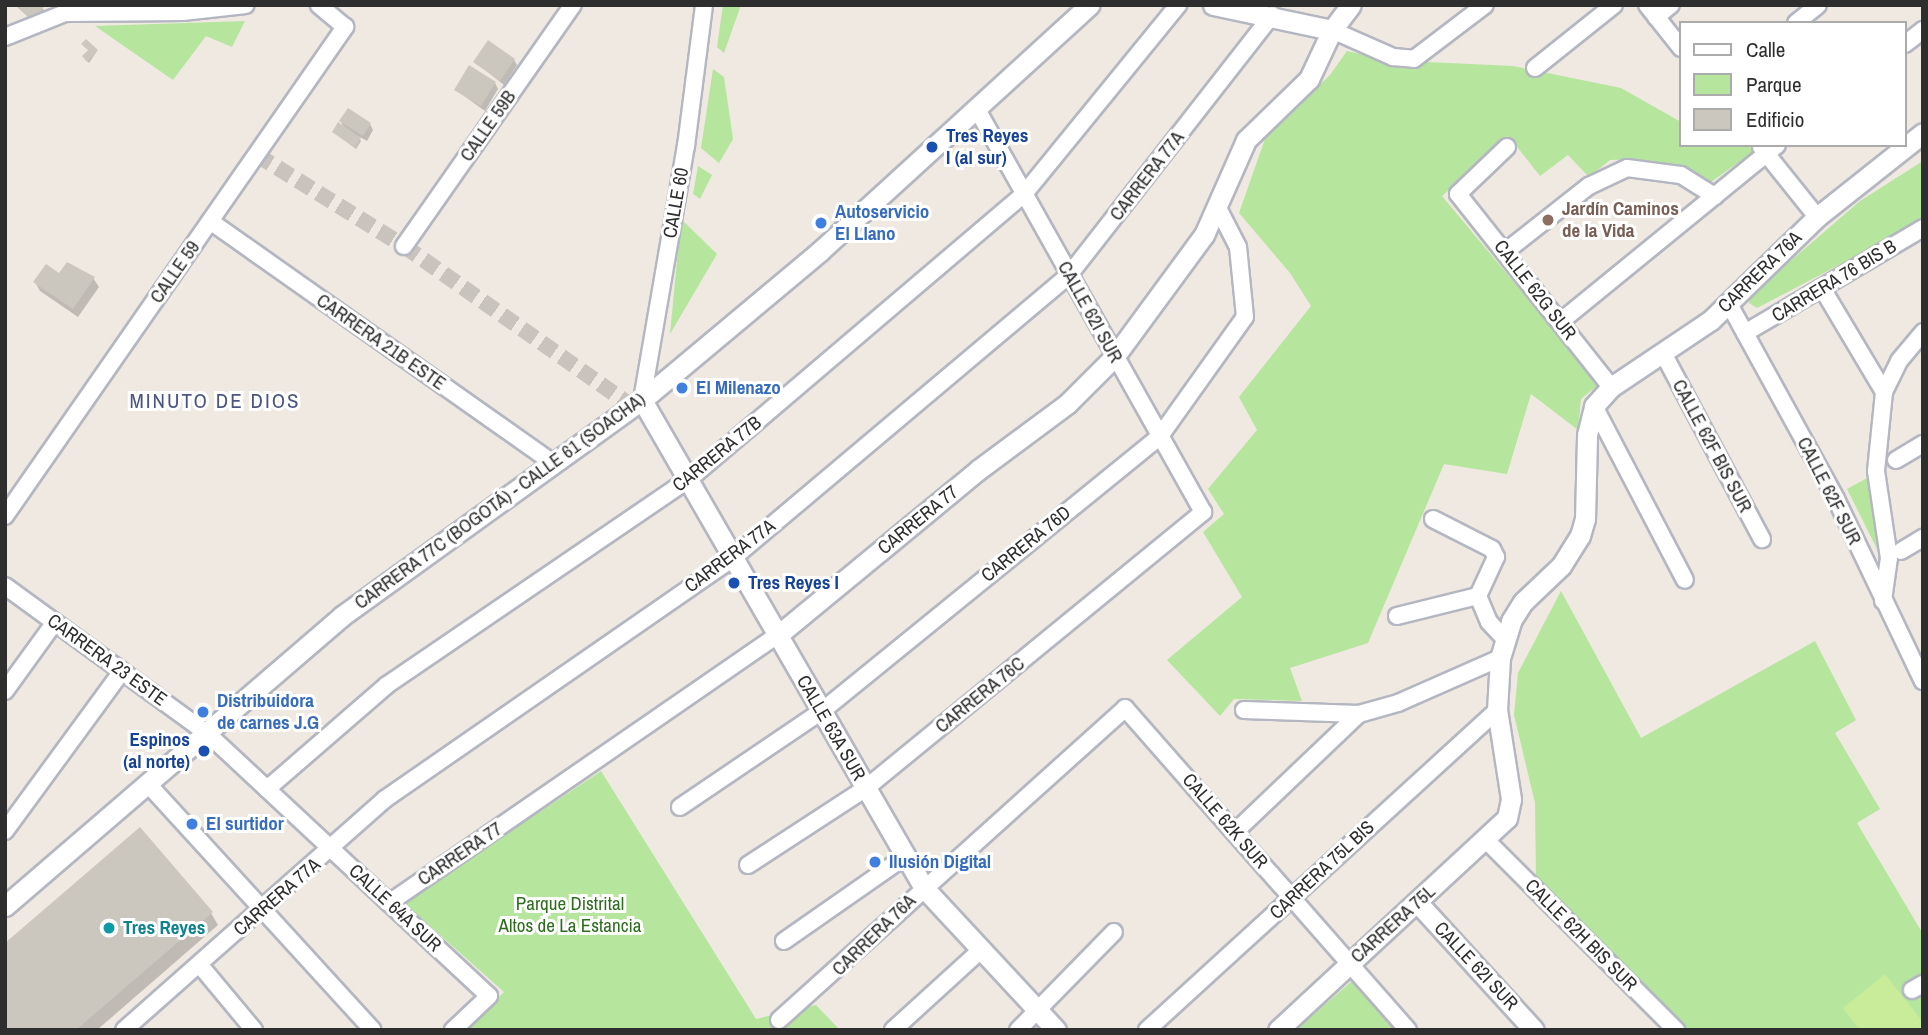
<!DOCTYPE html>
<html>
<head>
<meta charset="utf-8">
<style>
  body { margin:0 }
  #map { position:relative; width:1928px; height:1035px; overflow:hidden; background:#efe9e1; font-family:"Archivo Narrow",sans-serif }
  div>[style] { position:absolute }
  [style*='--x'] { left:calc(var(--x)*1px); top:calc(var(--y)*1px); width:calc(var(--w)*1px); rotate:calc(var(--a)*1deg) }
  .green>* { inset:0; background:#b6e59e }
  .pitch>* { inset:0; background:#c9ec9a }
  .shadow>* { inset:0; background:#0003 }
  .building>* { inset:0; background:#cbc7bf }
  .minor-tunnel>* { height:16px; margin-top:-8px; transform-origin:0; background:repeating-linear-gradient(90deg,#c8c4bd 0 16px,transparent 0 24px) }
  .roads { filter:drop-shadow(2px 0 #b4b7c1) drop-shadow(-2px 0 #b4b7c1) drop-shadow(0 2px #b4b7c1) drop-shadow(0 -2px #b4b7c1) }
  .minor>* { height:16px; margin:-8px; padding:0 8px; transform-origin:8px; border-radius:8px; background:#fff }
  .tertiary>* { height:19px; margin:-9.5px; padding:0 9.5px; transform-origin:9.5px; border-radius:9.5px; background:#fff }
  .dots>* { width:19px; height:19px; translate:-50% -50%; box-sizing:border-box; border:4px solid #fff; border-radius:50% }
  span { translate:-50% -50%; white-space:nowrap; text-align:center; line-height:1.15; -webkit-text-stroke:6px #fff; paint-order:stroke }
  .street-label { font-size:19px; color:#2e2e2e }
  .transit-label { font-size:19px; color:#164399; font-weight:700 }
  .left { translate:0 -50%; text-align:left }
  .right { translate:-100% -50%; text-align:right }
  .education-label { font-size:19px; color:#785e54; font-weight:700 }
  .shop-label { font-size:19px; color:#366cbe; font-weight:700 }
  .park-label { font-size:19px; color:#2c6e1b }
  .culture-label { font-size:19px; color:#0d838f; font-weight:700 }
  .neighbourhood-label { font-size:21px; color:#4d5680; letter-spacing:2px }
  .frame { position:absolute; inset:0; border:7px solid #2e2e2e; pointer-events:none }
  .legend { position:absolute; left:1679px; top:21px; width:228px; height:126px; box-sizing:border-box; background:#fff; border:2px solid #ababab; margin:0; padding:9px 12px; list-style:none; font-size:21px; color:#2e2e2e }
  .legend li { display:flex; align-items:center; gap:14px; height:35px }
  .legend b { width:35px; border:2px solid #ababab }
</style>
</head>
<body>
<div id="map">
  <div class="green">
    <i style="clip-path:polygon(723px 5px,741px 5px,724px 53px,717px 47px)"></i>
    <i style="clip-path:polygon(245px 21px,232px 47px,206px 36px,173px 80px,95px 26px)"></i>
    <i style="clip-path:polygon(1347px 51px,1385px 60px,1513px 66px,1621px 88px,1681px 122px,1681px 145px,1748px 145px,1753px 152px,1711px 182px,1675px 167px,1638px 159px,1610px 160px,1589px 177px,1568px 155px,1540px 176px,1510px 138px,1442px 196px,1599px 384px,1581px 399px,1578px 430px,1531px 394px,1507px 474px,1444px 464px,1368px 643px,1290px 668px,1302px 701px,1234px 699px,1220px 716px,1167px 660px,1242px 597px,1203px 532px,1224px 514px,1208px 489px,1257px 430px,1239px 397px,1311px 306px,1290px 273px,1239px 213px,1266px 136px,1330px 75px)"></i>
    <i style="clip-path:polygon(713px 69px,724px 77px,733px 139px,719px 163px,701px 148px)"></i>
    <i style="clip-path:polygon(1923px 161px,1923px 221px,1757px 308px,1749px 303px,1751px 295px,1860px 201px)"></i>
    <i style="clip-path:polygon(698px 166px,712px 175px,700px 199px,693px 194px)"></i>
    <i style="clip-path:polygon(681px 219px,717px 254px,670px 334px)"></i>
    <i style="clip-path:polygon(1869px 477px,1879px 553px,1847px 489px)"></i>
    <i style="clip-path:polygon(1561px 591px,1641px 738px,1815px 641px,1856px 720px,1835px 733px,1880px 809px,1857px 823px,1923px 934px,1923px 1030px,1685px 1030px,1536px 880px,1535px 803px,1514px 715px,1518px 673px)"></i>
    <i style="clip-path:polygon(601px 771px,756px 1019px,816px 1005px,840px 1030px,463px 1030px,504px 992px,404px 903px)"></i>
    <i style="clip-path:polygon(1352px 981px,1394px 1030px,1296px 1030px)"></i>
  </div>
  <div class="pitch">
    <i style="clip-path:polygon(1885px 974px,1923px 1022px,1923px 1030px,1860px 1030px,1843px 1008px)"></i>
  </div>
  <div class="shadow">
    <i style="clip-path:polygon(15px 5px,40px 5px,46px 13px,36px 24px)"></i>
    <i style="clip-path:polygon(97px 51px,89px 63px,85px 59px)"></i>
    <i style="clip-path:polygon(514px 60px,517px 65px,504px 85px,475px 62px)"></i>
    <i style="clip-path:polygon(495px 83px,498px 89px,485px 111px,456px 90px)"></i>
    <i style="clip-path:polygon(341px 122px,370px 124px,373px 130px,367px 141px,358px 136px,361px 141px,356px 149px,334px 132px,345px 129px)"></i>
    <i style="clip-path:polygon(60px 276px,93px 278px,99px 287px,78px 317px,40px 291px,35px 282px)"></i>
    <i style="clip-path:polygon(211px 913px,218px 925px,97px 1030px,5px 1030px)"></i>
  </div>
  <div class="building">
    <i style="clip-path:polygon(16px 5px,42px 5px,44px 7px,32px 20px)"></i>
    <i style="clip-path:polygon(86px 39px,98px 50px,87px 62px,82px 56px,88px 50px,81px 44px)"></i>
    <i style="clip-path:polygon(488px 40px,515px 59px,500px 81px,473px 62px)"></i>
    <i style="clip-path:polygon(469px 65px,496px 82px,481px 106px,454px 90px)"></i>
    <i style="clip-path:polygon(348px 108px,371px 123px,363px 136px,339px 121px)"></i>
    <i style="clip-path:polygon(338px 122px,361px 138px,355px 148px,332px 132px)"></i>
    <i style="clip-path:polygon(67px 262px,95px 277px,73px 309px,33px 282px,46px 264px,59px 273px)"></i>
    <i style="clip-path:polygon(140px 827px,213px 912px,76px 1030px,5px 1030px,5px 943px)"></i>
  </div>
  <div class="minor-tunnel">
    <i style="--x:257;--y:155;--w:173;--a:31.8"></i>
    <i style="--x:404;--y:246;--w:279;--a:35.1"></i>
  </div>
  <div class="roads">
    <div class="minor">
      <i style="--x:1647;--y:5;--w:55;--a:51.7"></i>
      <i style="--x:1656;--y:17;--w:19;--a:-39"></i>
      <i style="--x:1796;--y:23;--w:28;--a:-39"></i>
      <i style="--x:1332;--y:30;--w:67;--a:23.9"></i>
      <i style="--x:1393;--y:57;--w:21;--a:5"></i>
      <i style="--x:1414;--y:59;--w:89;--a:-37.3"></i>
      <i style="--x:5;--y:37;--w:65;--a:-21.8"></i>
      <i style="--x:65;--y:13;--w:118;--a:-0.5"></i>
      <i style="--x:183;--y:12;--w:63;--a:-6.3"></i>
      <i style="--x:1905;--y:44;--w:23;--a:-38"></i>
      <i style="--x:1535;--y:68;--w:101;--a:-38.6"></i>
      <i style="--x:1507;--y:147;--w:68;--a:136.2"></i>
      <i style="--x:1458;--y:194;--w:246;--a:51.6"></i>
      <i style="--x:1761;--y:147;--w:90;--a:51.3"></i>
      <i style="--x:210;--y:221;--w:418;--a:35.2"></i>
      <i style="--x:404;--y:246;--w:294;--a:-55"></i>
      <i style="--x:1505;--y:252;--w:107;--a:-38.2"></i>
      <i style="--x:1589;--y:186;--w:42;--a:-25.3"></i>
      <i style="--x:1627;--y:168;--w:54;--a:7.4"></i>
      <i style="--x:1681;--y:175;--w:40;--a:32"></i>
      <i style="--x:1822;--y:288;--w:121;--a:59.2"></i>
      <i style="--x:1729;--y:304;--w:222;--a:61.2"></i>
      <i style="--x:1836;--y:499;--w:202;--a:64.5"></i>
      <i style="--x:1560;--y:322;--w:280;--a:-39.2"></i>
      <i style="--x:1745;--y:333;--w:207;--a:-30.5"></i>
      <i style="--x:1663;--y:353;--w:211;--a:62"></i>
      <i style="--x:642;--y:400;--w:258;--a:-80.2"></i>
      <i style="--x:686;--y:146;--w:142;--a:-82.7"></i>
      <i style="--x:1594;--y:406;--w:196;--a:62.4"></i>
      <i style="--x:1896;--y:460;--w:31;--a:-31"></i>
      <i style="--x:5;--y:516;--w:596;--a:-55.19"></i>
      <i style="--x:345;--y:27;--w:34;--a:-140"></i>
      <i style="--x:1433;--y:519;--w:66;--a:27"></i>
      <i style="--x:1492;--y:549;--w:9;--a:63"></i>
      <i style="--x:1496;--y:557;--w:43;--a:114.8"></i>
      <i style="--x:1478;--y:596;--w:28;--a:67"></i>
      <i style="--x:1489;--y:622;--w:22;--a:47"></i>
      <i style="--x:1901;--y:551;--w:26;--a:-31"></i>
      <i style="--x:5;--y:586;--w:251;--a:36.1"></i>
      <i style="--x:208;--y:734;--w:384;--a:43"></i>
      <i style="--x:489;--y:996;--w:50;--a:136.6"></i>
      <i style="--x:1883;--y:601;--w:43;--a:-82.1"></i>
      <i style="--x:1889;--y:558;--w:88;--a:-98.5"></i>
      <i style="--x:1876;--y:471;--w:79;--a:-84.2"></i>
      <i style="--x:1884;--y:392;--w:34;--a:-64"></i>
      <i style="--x:1899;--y:361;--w:38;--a:-50"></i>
      <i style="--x:1397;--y:616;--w:83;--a:-13.9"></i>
      <i style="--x:5;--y:691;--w:85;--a:-54.1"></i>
      <i style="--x:1244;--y:710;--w:115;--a:2"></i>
      <i style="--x:1359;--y:714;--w:41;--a:-15.8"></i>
      <i style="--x:1398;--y:703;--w:111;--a:-23.8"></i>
      <i style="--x:148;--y:784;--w:333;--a:47.6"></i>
      <i style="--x:267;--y:789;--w:159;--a:-40.9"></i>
      <i style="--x:387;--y:685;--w:364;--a:-34.3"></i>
      <i style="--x:688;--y:480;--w:441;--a:-40.4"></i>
      <i style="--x:1024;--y:194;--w:244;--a:-50.8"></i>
      <i style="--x:680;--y:807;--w:171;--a:-34.1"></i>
      <i style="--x:822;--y:711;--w:436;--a:-39.1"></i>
      <i style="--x:1160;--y:436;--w:146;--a:-54.5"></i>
      <i style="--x:1245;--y:317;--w:70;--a:-95.7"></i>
      <i style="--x:1238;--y:247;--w:46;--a:-117.1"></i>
      <i style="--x:5;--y:831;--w:198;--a:-53.8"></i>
      <i style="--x:1235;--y:832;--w:171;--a:-43.6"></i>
      <i style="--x:1486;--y:840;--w:269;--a:45"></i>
      <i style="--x:748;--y:865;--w:141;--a:-33.1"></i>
      <i style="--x:866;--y:788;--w:436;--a:-39.3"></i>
      <i style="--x:1203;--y:512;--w:460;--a:-119.3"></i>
      <i style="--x:389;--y:903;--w:472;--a:-34.6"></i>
      <i style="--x:784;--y:941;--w:149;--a:-34.9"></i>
      <i style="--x:199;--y:964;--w:86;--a:50.2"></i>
      <i style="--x:1912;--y:990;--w:13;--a:-29"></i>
      <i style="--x:779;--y:1020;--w:466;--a:-42"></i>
      <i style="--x:1125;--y:708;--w:429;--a:48.7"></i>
      <i style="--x:124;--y:1030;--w:349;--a:-41.5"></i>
      <i style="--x:385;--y:799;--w:423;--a:-34.7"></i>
      <i style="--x:733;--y:558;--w:439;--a:-40.1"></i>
      <i style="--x:1069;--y:275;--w:330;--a:-52"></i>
      <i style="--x:893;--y:1030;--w:119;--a:-42.3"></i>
      <i style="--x:1018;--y:1030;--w:137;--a:-45.6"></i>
      <i style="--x:1147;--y:1030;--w:474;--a:-42.4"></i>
    </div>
    <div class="tertiary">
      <i style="--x:1213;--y:5;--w:122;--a:11.9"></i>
      <i style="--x:642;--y:400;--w:564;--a:59.98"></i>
      <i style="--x:924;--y:888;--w:194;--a:47.1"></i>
      <i style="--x:778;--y:635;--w:259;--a:-39.5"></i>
      <i style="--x:978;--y:470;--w:111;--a:-36.6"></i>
      <i style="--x:1067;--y:404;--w:68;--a:-45"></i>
      <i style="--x:1115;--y:356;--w:150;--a:-53.7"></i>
      <i style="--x:1204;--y:235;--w:104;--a:-66.1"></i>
      <i style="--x:1246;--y:140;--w:88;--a:-44.1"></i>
      <i style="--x:1309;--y:79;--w:54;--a:-64.9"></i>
      <i style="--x:1332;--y:30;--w:31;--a:-53"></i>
      <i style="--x:1417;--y:902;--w:173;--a:47.6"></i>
      <i style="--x:5;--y:906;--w:445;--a:-40.7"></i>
      <i style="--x:342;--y:616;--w:370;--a:-35.8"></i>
      <i style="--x:642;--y:400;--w:232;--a:-39.9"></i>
      <i style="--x:820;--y:251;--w:365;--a:-42.4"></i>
      <i style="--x:1278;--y:1030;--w:312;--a:-42.8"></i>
      <i style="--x:1507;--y:818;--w:19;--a:-78"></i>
      <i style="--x:1511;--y:799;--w:90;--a:-98.9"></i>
      <i style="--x:1497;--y:710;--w:52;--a:-86.7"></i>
      <i style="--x:1500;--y:658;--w:39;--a:-73"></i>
      <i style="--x:1511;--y:621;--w:22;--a:-58"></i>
      <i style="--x:1523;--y:602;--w:52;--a:-43.5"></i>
      <i style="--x:1561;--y:566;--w:36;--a:-58"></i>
      <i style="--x:1580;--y:536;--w:18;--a:-74"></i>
      <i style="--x:1585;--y:519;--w:84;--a:-88.6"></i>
      <i style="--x:1587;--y:435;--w:30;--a:-76"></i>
      <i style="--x:1594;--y:406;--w:25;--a:-48"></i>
      <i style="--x:1611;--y:387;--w:120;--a:-33.8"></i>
      <i style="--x:1711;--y:320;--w:148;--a:-44.2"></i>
      <i style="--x:1817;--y:217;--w:135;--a:-38.4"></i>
    </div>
  </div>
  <div class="dots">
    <i style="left:932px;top:147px;background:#1a4fb4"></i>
    <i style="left:1548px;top:220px;background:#8d6e63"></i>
    <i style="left:821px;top:223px;background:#3f7fe0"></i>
    <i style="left:682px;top:388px;background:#3f7fe0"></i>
    <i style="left:734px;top:583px;background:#1a4fb4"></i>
    <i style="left:203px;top:712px;background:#3f7fe0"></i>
    <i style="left:204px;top:751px;background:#1a4fb4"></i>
    <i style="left:192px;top:824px;background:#3f7fe0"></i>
    <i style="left:875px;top:862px;background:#3f7fe0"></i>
    <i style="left:109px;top:928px;background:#0f9aa8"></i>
  </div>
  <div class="street-label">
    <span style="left:488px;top:126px;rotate:-55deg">CALLE 59B</span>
    <span style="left:1147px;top:176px;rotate:-52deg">CARRERA 77A</span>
    <span style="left:676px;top:203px;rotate:-80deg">CALLE 60</span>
    <span style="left:175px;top:272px;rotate:-55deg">CALLE 59</span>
    <span style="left:1760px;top:272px;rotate:-44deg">CARRERA 76A</span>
    <span style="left:1834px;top:281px;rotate:-31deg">CARRERA 76 BIS B</span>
    <span style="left:1535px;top:290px;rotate:52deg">CALLE 62G SUR</span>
    <span style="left:1090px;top:312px;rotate:61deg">CALLE 62I SUR</span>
    <span style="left:381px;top:342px;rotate:35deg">CARRERA 21B ESTE</span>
    <span style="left:1712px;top:446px;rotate:62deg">CALLE 62F BIS SUR</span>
    <span style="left:717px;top:454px;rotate:-39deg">CARRERA 77B</span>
    <span style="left:1829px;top:491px;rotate:63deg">CALLE 62F SUR</span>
    <span style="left:500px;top:501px;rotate:-36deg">CARRERA 77C (BOGOTÁ) - CALLE 61 (SOACHA)</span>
    <span style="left:918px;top:520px;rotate:-39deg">CARRERA 77</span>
    <span style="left:1026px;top:544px;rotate:-39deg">CARRERA 76D</span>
    <span style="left:730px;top:556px;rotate:-37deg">CARRERA 77A</span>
    <span style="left:107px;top:660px;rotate:36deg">CARRERA 23 ESTE</span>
    <span style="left:980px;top:695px;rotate:-39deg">CARRERA 76C</span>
    <span style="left:831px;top:728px;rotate:60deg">CALLE 63A SUR</span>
    <span style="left:1225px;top:821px;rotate:49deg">CALLE 62K SUR</span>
    <span style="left:460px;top:854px;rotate:-34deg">CARRERA 77</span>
    <span style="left:1322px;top:870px;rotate:-43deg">CARRERA 75L BIS</span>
    <span style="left:277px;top:897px;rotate:-41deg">CARRERA 77A</span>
    <span style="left:395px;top:908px;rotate:43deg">CALLE 64A SUR</span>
    <span style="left:1393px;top:924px;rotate:-42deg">CARRERA 75L</span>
    <span style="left:874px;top:935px;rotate:-44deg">CARRERA 76A</span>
    <span style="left:1581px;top:935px;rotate:45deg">CALLE 62H BIS SUR</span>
    <span style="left:1476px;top:966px;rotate:47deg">CALLE 62I SUR</span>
  </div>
  <div class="transit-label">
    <span class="left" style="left:946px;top:147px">Tres Reyes<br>I (al sur)</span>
    <span class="left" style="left:748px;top:583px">Tres Reyes I</span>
    <span class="right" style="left:190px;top:751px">Espinos<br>(al norte)</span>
  </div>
  <div class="education-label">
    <span class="left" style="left:1562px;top:220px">Jardín Caminos<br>de la Vida</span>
  </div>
  <div class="shop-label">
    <span class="left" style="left:835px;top:223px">Autoservicio<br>El Llano</span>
    <span class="left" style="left:696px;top:388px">El Milenazo</span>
    <span class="left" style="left:217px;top:712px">Distribuidora<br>de carnes J.G</span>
    <span class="left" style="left:206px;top:824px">El surtidor</span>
    <span class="left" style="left:889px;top:862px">Ilusión Digital</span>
  </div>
  <div class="park-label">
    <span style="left:570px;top:915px">Parque Distrital<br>Altos de La Estancia</span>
  </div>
  <div class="culture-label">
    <span class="left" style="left:123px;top:928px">Tres Reyes</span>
  </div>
  <div class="neighbourhood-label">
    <span style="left:215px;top:401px">MINUTO DE DIOS</span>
  </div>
  <div class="frame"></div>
  <ul class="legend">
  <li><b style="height:9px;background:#fff"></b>Calle</li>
  <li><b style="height:19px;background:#b6e59e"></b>Parque</li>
  <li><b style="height:19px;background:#cbc7bf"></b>Edificio</li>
  </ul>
</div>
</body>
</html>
